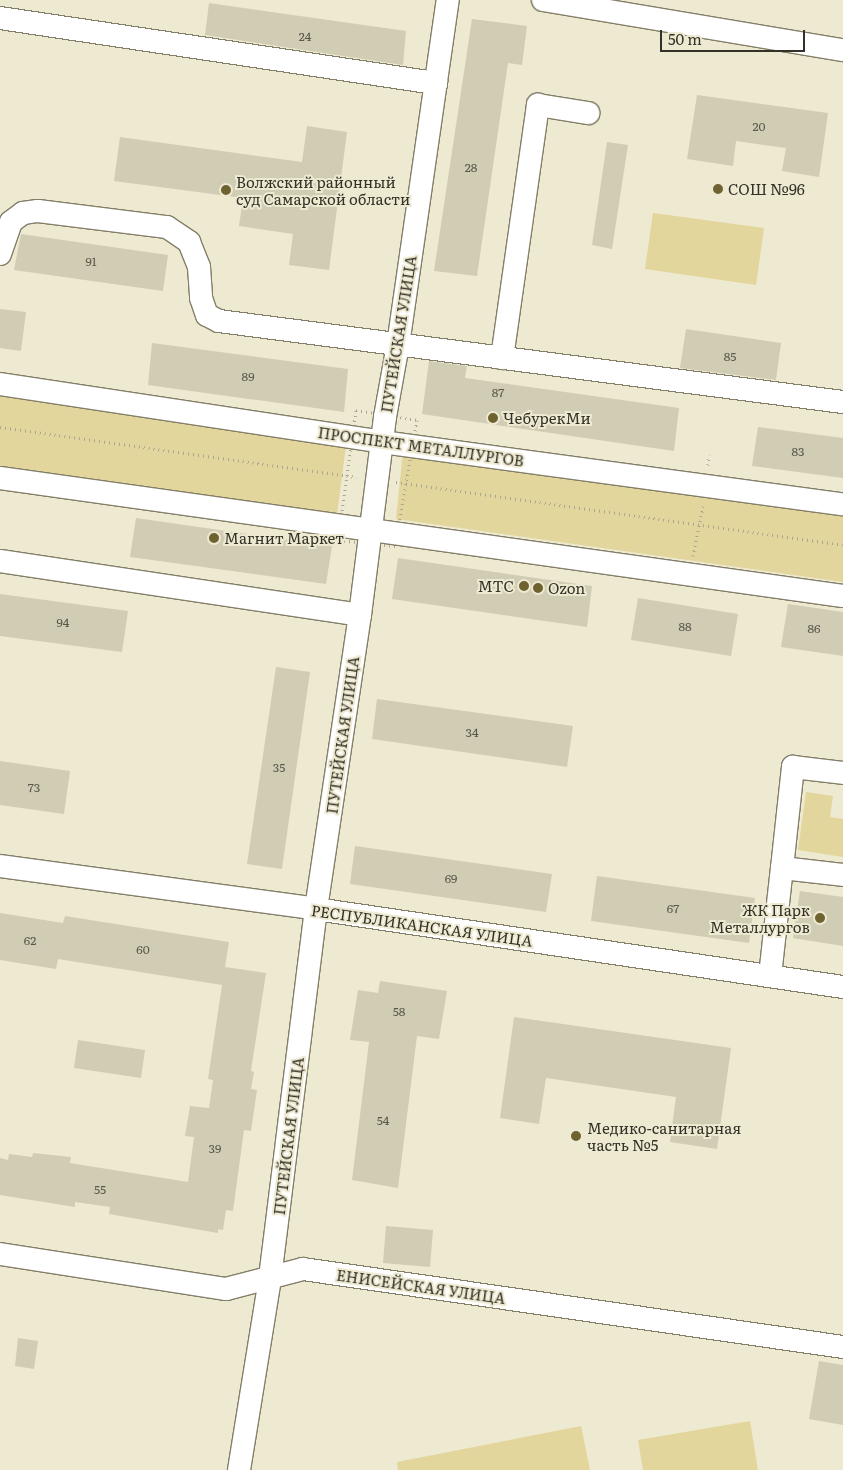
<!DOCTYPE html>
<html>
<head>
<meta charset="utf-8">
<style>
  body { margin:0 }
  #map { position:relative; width:843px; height:1470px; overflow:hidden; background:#eee9d1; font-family:Literata,serif }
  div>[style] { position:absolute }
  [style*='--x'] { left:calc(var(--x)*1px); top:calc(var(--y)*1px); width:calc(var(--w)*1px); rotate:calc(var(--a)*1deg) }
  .green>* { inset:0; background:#e2d69c }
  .building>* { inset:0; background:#d1ccb4 }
  .path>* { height:3px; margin-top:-1.5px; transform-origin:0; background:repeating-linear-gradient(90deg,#aaa693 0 1px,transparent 0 5px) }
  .roads { filter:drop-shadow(1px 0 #837e68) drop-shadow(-1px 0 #837e68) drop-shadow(0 1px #837e68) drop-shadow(0 -1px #837e68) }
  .minor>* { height:22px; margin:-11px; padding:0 11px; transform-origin:11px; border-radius:11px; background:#fff }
  .dots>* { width:14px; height:14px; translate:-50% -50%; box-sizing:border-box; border:2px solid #eee9d1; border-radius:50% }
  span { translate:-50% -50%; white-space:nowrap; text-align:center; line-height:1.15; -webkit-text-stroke:4px #eee9d1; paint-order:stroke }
  .number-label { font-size:12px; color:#5b584b }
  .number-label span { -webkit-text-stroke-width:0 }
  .poi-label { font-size:15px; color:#343228 }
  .left { translate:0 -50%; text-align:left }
  .right { translate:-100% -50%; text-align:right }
  .street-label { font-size:15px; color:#343228 }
  .scale { position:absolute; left:660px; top:30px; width:145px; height:22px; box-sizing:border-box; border:2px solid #343228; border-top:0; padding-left:6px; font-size:15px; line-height:18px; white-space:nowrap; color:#343228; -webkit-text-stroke:4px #eee9d1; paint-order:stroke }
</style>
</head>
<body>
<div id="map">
  <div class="green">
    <i style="clip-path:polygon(653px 213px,764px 228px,756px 285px,645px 269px)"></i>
    <i style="clip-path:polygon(0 390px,347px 438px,337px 514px,0 467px)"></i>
    <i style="clip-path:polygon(403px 451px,843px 514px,843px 582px,396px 519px)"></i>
    <i style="clip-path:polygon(806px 792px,833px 796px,830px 817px,843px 819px,843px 857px,798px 850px)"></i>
    <i style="clip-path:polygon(750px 1421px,758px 1470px,643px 1470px,638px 1440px)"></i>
    <i style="clip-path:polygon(581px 1426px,590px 1470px,398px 1470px,397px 1462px)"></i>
  </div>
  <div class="building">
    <i style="clip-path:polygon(209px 3px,406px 31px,403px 65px,205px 35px)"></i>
    <i style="clip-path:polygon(472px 19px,527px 26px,522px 65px,508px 63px,477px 276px,434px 271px)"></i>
    <i style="clip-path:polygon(697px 95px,828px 113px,819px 177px,782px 171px,786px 148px,736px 141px,733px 166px,687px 159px)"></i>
    <i style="clip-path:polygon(307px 126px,347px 132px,329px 270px,289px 265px,293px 234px,239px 226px,243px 198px,114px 181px,120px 137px,302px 162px)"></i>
    <i style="clip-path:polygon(607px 142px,628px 145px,612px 249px,592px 245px)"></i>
    <i style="clip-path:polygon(21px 234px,168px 255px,163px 291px,14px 270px)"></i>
    <i style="clip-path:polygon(0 309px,26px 312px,21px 351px,0 348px)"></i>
    <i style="clip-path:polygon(686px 329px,781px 343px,776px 380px,680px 368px)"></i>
    <i style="clip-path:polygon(152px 343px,348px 369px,344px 412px,148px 385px)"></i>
    <i style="clip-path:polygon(429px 361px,467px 366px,465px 378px,679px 408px,674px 451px,422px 414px)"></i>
    <i style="clip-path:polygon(758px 427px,843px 438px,843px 478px,752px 466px)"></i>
    <i style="clip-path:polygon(136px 518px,332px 546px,326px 584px,130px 557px)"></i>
    <i style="clip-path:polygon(398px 558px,592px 586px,587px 627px,392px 599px)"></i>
    <i style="clip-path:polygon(0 594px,128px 611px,122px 652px,0 636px)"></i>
    <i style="clip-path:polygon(638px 598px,738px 614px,731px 656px,631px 640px)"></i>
    <i style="clip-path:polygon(788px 604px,843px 612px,843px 656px,781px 647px)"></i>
    <i style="clip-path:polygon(276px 667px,310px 672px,282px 869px,247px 864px)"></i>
    <i style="clip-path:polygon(377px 699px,573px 726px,567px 767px,372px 739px)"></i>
    <i style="clip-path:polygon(0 761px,70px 771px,64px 814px,0 805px)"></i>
    <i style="clip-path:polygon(355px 846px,552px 874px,546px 912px,350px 884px)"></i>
    <i style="clip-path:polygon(597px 876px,755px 898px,749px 943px,591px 921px)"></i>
    <i style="clip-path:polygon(800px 891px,843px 897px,843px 946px,793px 938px)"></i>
    <i style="clip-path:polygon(0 913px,63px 923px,65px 916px,229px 942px,225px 967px,266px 973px,251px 1071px,254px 1072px,251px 1089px,257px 1090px,251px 1131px,244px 1130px,233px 1211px,226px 1210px,223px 1230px,218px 1229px,218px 1233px,109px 1214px,110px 1207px,75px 1202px,75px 1207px,0 1195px,0 1158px,8px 1160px,9px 1154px,32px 1157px,33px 1153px,71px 1157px,70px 1163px,188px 1182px,194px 1137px,185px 1136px,190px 1106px,209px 1108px,213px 1080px,208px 1079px,222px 985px,58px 959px,56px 969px,0 960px)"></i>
    <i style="clip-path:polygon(380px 981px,447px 991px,439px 1039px,417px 1036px,398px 1188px,352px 1180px,369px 1042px,350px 1040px,358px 990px,378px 993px)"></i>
    <i style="clip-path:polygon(514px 1017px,731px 1048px,717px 1149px,670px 1142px,676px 1097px,546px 1078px,539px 1124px,500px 1118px)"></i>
    <i style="clip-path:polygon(78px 1040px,145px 1050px,141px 1078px,74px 1068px)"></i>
    <i style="clip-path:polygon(386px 1226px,433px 1230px,430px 1267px,383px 1263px)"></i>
    <i style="clip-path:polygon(18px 1338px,38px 1341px,34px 1369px,15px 1366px)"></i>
    <i style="clip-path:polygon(819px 1361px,843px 1365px,843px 1425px,809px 1419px)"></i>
  </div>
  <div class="path">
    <i style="--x:356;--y:410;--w:62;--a:9.3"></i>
    <i style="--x:417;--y:420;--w:128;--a:99.9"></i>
    <i style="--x:395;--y:546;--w:57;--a:-174"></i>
    <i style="--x:338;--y:540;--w:131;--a:-82.1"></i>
    <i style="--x:0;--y:427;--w:360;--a:8"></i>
    <i style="--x:708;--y:465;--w:10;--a:-84"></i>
    <i style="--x:396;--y:482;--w:451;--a:8"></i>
    <i style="--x:693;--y:556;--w:51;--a:-78.7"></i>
  </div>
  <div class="roads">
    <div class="minor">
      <i style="--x:543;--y:0;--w:304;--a:9.5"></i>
      <i style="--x:0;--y:18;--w:441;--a:8.5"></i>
      <i style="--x:0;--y:254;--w:34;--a:-71"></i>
      <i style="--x:11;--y:222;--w:15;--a:-37"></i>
      <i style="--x:23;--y:213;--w:15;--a:-8"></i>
      <i style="--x:38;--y:211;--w:130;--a:7.1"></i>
      <i style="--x:167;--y:227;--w:27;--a:34"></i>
      <i style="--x:189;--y:242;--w:27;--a:68"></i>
      <i style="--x:199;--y:267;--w:31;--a:86"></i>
      <i style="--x:201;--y:298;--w:18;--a:71"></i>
      <i style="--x:207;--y:315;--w:13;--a:27"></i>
      <i style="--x:219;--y:321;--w:629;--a:7.4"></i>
      <i style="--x:502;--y:358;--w:256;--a:-81.9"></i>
      <i style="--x:538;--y:105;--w:51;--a:9.1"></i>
      <i style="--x:0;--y:384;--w:386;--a:8.6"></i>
      <i style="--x:382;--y:442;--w:465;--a:7.7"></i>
      <i style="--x:0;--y:478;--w:851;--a:7.97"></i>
      <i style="--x:0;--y:561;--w:364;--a:8.5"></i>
      <i style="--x:0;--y:866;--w:319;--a:7.7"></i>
      <i style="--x:316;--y:909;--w:533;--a:8.42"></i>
      <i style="--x:782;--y:868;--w:102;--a:-83.8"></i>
      <i style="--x:793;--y:767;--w:50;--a:6.8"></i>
      <i style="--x:770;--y:976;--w:109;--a:-83.7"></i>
      <i style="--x:782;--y:868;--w:61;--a:6.5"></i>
      <i style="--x:0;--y:1254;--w:229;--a:8.8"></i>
      <i style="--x:226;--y:1289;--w:80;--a:-14.6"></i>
      <i style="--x:303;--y:1269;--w:546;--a:8.22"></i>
      <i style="--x:239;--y:1470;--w:194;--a:-80.8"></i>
      <i style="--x:270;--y:1278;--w:372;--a:-82.9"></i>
      <i style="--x:316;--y:909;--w:297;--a:-81.5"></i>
      <i style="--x:360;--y:615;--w:200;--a:-82.8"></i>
      <i style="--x:385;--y:417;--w:73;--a:-79.8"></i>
      <i style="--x:398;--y:345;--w:349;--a:-81.8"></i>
    </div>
  </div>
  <div class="dots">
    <i style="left:718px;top:189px;background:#6e6330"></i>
    <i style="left:226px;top:190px;background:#6e6330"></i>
    <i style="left:493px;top:418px;background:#6e6330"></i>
    <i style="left:214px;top:538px;background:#6e6330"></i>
    <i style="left:524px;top:586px;background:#6e6330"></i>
    <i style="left:538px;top:588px;background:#6e6330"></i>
    <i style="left:820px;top:918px;background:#6e6330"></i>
    <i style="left:576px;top:1136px;background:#6e6330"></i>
  </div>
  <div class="number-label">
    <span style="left:305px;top:37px">24</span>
    <span style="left:759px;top:127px">20</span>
    <span style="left:471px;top:168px">28</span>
    <span style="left:91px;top:262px">91</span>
    <span style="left:730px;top:357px">85</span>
    <span style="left:248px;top:377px">89</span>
    <span style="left:498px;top:393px">87</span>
    <span style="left:798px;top:452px">83</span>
    <span style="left:63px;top:623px">94</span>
    <span style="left:685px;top:627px">88</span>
    <span style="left:814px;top:629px">86</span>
    <span style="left:472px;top:733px">34</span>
    <span style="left:279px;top:768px">35</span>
    <span style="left:34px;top:788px">73</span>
    <span style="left:451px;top:879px">69</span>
    <span style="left:673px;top:909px">67</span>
    <span style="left:30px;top:941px">62</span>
    <span style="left:143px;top:950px">60</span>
    <span style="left:399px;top:1012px">58</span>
    <span style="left:383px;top:1121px">54</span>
    <span style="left:215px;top:1149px">39</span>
    <span style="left:100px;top:1190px">55</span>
  </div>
  <div class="poi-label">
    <span class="left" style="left:236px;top:190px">Волжский районный<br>суд Самарской области</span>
    <span class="left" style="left:728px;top:189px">СОШ №96</span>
    <span class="left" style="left:503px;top:418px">ЧебурекМи</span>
    <span class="left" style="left:224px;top:538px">Магнит Маркет</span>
    <span class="right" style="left:514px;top:586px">МТС</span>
    <span class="left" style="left:548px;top:588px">Ozon</span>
    <span class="right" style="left:810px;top:918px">ЖК Парк<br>Металлургов</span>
    <span class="left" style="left:587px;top:1136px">Медико-санитарная<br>часть №5</span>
  </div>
  <div class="street-label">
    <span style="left:398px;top:334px;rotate:-81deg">ПУТЕЙСКАЯ УЛИЦА</span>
    <span style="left:421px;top:446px;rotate:8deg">ПРОСПЕКТ МЕТАЛЛУРГОВ</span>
    <span style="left:342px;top:735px;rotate:-82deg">ПУТЕЙСКАЯ УЛИЦА</span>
    <span style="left:422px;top:925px;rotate:8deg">РЕСПУБЛИКАНСКАЯ УЛИЦА</span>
    <span style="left:288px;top:1136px;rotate:-83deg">ПУТЕЙСКАЯ УЛИЦА</span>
    <span style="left:421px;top:1286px;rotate:8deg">ЕНИСЕЙСКАЯ УЛИЦА</span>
  </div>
  <div class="scale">50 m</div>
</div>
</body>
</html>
